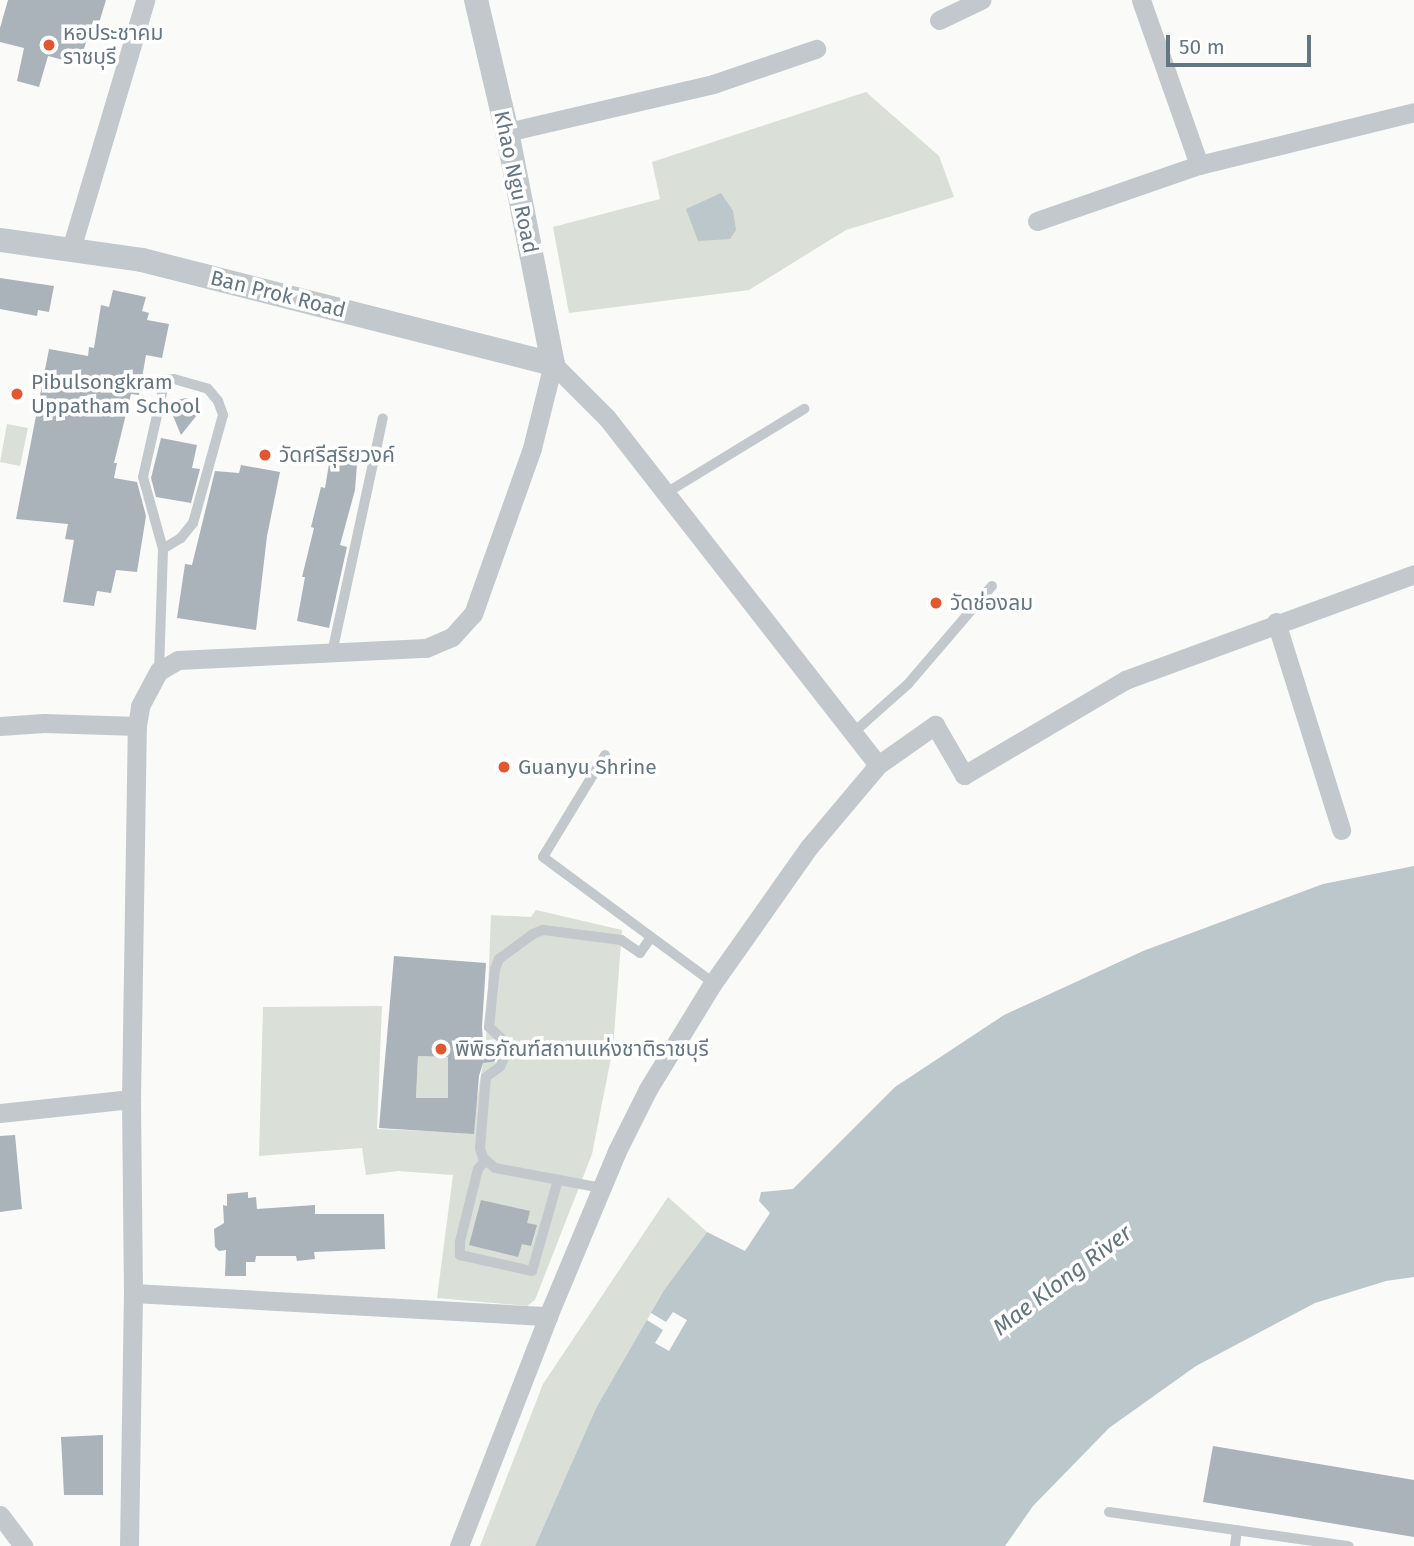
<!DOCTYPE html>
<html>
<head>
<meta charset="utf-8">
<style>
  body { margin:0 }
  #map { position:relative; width:1414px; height:1546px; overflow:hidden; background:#fafaf8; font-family:"Fira Sans","Noto Sans Thai",sans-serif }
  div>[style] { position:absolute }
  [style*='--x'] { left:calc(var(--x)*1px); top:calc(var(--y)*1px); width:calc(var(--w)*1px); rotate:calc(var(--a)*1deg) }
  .green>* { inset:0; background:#dadfd7 }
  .water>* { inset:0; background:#bbc7cb }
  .pier>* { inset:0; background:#fafaf8 }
  .building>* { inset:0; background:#aab3b9 }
  .service>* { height:10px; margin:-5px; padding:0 5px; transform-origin:5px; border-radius:5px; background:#c3c8cc }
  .minor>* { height:19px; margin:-9.5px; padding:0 9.5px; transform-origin:9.5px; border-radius:9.5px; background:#c3c8cc }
  .tertiary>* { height:24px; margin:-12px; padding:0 12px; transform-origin:12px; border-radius:12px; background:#c3c8cc }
  .dots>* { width:19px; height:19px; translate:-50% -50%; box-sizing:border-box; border:4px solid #fff; border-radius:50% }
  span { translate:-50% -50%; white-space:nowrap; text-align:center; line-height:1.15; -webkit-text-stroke:7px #fff; paint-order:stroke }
  .poi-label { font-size:21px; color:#657683 }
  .left { translate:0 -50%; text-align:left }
  .street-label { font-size:21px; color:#657683 }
  .water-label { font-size:23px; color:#60757c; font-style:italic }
  .scale { position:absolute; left:1166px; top:35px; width:145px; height:32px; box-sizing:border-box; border:4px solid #657683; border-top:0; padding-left:9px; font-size:21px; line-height:24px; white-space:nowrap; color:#657683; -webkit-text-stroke:5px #fff; paint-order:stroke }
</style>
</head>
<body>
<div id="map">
  <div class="green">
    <i style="clip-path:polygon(866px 92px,939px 156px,954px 197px,846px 230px,749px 290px,569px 313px,553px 227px,660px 199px,652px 162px)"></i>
    <i style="clip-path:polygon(7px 424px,28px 428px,20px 466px,0 462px)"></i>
    <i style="clip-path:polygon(536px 910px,622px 930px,613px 1048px,592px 1154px,535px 1300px,527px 1306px,437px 1298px,453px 1175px,398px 1171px,366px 1175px,362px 1148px,259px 1156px,263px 1007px,382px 1006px,377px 1129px,471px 1133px,483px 1063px,499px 1062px,500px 1039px,486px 1040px,491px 915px,531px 917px)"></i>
    <i style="clip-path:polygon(418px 1056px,448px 1057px,448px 1098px,416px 1098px)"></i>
    <i style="clip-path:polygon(668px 1197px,707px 1232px,664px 1290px,596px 1408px,535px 1546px,480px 1546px,543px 1384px)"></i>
  </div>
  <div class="water">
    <i style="clip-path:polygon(721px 193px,733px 211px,736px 230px,730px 239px,698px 241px,686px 209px)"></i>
    <i style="clip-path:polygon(1414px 866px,1414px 1277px,1386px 1281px,1315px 1303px,1196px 1366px,1109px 1428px,1033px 1506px,1005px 1546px,535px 1546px,596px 1408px,664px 1290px,707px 1232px,745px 1251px,770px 1213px,759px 1201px,761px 1192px,793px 1189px,895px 1087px,1004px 1015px,1143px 951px,1323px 884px)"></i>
  </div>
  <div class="pier">
    <i style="clip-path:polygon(673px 1312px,687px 1320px,669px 1351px,655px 1343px,663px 1330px,647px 1320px,651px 1313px,666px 1322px)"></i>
  </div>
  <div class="building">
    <i style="clip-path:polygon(8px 0,106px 0,99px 23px,93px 21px,79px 64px,48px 56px,39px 87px,17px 81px,24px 48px,0 42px,0 28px)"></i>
    <i style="clip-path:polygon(0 278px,54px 286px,49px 312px,38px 310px,37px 316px,0 309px)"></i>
    <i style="clip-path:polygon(113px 290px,146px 297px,142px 311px,149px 313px,147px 320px,169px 324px,162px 358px,146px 355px,139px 395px,131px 394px,114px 463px,117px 463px,114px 478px,137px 482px,146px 516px,137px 572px,116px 570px,111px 593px,97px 591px,94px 606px,63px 602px,74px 540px,65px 539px,68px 524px,16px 519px,49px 349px,88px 356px,89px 347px,94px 348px,101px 305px,109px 307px)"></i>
    <i style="clip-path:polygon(186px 398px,194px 402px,197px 415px,181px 435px,171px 411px,177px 400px)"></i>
    <i style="clip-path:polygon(161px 438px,197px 445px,192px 468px,200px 469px,191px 503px,156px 497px,151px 478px)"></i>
    <i style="clip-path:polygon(332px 446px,358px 451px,355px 490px,340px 545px,347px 547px,329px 628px,297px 621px,305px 577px,302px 577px,314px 528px,311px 527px,321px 487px,325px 488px)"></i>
    <i style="clip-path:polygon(241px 465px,280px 472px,267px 536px,256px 630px,177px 618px,185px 564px,192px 565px,215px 471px,239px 473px)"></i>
    <i style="clip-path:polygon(evenodd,394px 956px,486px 963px,482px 1027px,483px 1043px,495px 1043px,497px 1056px,494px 1062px,483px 1063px,479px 1076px,474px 1134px,379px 1128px,394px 956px,418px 1056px,448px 1057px,448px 1098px,416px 1098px,418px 1056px)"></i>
    <i style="clip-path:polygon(15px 1135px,22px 1209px,0 1212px,0 1136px)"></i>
    <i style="clip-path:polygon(248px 1192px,248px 1198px,256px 1197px,257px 1209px,315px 1205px,315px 1214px,384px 1214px,385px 1249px,314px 1252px,315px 1259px,297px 1261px,296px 1256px,256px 1256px,255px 1262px,246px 1262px,246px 1276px,225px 1276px,226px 1250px,219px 1251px,215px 1247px,214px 1229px,224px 1223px,223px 1205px,227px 1206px,227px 1194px)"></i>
    <i style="clip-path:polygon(481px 1200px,530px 1211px,527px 1223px,537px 1225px,531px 1246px,522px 1244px,518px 1257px,469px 1245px)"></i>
    <i style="clip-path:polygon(103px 1435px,103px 1495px,64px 1495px,61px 1437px)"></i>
    <i style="clip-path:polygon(1213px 1446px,1414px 1480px,1414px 1537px,1203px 1502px)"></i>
  </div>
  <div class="service">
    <i style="--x:666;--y:493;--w:162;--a:-31.3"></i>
    <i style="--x:332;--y:653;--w:240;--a:-77.8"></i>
    <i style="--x:159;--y:671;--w:122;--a:-88.1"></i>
    <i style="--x:163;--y:549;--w:75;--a:-105.5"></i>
    <i style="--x:143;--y:477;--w:99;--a:-77.2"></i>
    <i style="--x:165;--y:380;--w:9;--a:-6"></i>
    <i style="--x:174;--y:379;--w:35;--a:16"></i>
    <i style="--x:208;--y:389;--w:16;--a:50"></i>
    <i style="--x:218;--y:401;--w:15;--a:70"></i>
    <i style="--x:223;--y:415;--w:112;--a:105.5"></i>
    <i style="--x:193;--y:523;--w:19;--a:129"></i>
    <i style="--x:181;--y:538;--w:21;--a:149"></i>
    <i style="--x:853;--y:733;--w:74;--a:-41.7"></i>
    <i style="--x:908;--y:684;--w:129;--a:-49.4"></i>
    <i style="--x:605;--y:755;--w:119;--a:121.3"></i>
    <i style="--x:543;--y:857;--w:212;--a:36.5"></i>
    <i style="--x:486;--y:1160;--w:12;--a:132"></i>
    <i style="--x:478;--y:1169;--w:75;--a:103.9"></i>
    <i style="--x:460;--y:1242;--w:13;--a:90"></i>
    <i style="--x:460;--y:1255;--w:74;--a:12.5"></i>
    <i style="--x:532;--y:1271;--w:95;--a:-74.1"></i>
    <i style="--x:602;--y:1188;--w:109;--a:-169.4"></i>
    <i style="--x:495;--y:1168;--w:16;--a:-140"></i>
    <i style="--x:483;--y:1158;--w:10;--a:-107"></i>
    <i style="--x:480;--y:1148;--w:71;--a:-85.2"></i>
    <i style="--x:486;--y:1077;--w:17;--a:-36"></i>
    <i style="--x:500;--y:1067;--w:12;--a:-66"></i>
    <i style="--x:505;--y:1056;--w:17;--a:-100"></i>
    <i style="--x:502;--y:1039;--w:18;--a:-137"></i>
    <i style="--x:489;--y:1027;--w:58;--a:-84.1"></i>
    <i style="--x:495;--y:969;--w:11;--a:-68"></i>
    <i style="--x:499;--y:959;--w:42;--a:-36.3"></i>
    <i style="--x:533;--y:934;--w:11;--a:-22"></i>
    <i style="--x:543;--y:930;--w:79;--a:7.3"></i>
    <i style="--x:621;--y:940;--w:23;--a:34"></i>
    <i style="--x:640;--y:953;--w:19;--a:-55"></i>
    <i style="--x:1109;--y:1512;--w:242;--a:8.1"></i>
    <i style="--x:1235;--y:1546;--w:16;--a:-83"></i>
  </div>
  <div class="minor">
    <i style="--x:1141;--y:0;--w:175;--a:70.6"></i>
    <i style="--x:939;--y:20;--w:47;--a:-25.5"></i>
    <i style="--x:507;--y:132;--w:212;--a:-13.1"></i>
    <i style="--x:713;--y:84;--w:109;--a:-18.8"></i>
    <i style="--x:1037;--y:221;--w:171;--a:-19.1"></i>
    <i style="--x:1199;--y:165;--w:221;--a:-13.8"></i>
    <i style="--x:71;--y:249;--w:260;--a:-73.4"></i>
    <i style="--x:553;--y:364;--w:76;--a:45"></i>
    <i style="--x:607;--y:418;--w:440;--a:52"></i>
    <i style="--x:1276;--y:622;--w:218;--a:72.6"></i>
    <i style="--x:0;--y:726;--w:44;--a:-3.9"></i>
    <i style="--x:44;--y:723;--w:93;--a:1.8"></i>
    <i style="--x:0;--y:1113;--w:132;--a:-6.1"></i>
    <i style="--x:133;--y:1293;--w:416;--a:3.2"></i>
    <i style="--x:0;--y:1515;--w:39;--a:53"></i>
    <i style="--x:129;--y:1546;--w:253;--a:-89.1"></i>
    <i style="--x:133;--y:1293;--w:194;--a:-90.6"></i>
    <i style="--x:131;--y:1099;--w:373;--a:-89.1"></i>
    <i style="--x:137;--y:726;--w:20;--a:-81"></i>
    <i style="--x:140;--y:706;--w:40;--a:-62"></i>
    <i style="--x:159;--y:671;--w:22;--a:-30"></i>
    <i style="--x:178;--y:660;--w:248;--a:-2.8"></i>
    <i style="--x:426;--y:648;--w:28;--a:-23"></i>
    <i style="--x:452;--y:637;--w:31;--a:-48"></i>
    <i style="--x:473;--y:614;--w:176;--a:-70.4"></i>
    <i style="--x:532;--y:448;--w:87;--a:-76"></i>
    <i style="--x:459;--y:1546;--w:247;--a:-68.8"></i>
    <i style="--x:548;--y:1316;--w:179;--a:-67.3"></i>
    <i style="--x:617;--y:1151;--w:69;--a:-63.4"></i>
    <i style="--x:648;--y:1089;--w:124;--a:-58.5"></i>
    <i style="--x:713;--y:983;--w:166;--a:-54.8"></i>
    <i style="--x:809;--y:847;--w:107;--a:-49.9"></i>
    <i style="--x:878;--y:765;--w:70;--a:-35.1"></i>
    <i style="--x:935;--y:725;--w:58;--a:59.9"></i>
    <i style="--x:964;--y:775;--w:187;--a:-30.5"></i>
    <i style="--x:1125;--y:680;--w:308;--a:-20.1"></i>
  </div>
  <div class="tertiary">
    <i style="--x:0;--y:240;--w:143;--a:8"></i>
    <i style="--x:142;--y:260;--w:424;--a:14.2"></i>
    <i style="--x:553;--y:364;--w:237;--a:-101.2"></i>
    <i style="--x:507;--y:132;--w:136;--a:-103.2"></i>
  </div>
  <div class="dots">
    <i style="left:49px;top:45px;background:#e4572e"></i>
    <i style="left:17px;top:394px;background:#e4572e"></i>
    <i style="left:265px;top:455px;background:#e4572e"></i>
    <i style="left:936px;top:603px;background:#e4572e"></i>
    <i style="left:504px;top:767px;background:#e4572e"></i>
    <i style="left:441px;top:1049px;background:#e4572e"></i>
  </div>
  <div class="poi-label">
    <span class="left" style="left:63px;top:45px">หอประชาคม<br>ราชบุรี</span>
    <span class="left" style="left:31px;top:394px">Pibulsongkram<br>Uppatham School</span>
    <span class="left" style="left:279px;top:455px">วัดศรีสุริยวงค์</span>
    <span class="left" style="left:950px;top:603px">วัดช่องลม</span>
    <span class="left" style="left:518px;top:767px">Guanyu Shrine</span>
    <span class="left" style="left:455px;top:1049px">พิพิธภัณฑ์สถานแห่งชาติราชบุรี</span>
  </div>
  <div class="street-label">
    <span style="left:516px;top:182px;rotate:78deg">Khao Ngu Road</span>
    <span style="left:278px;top:294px;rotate:14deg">Ban Prok Road</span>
  </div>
  <div class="water-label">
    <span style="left:1062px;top:1280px;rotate:-37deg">Mae Klong River</span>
  </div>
  <div class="scale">50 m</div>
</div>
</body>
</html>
